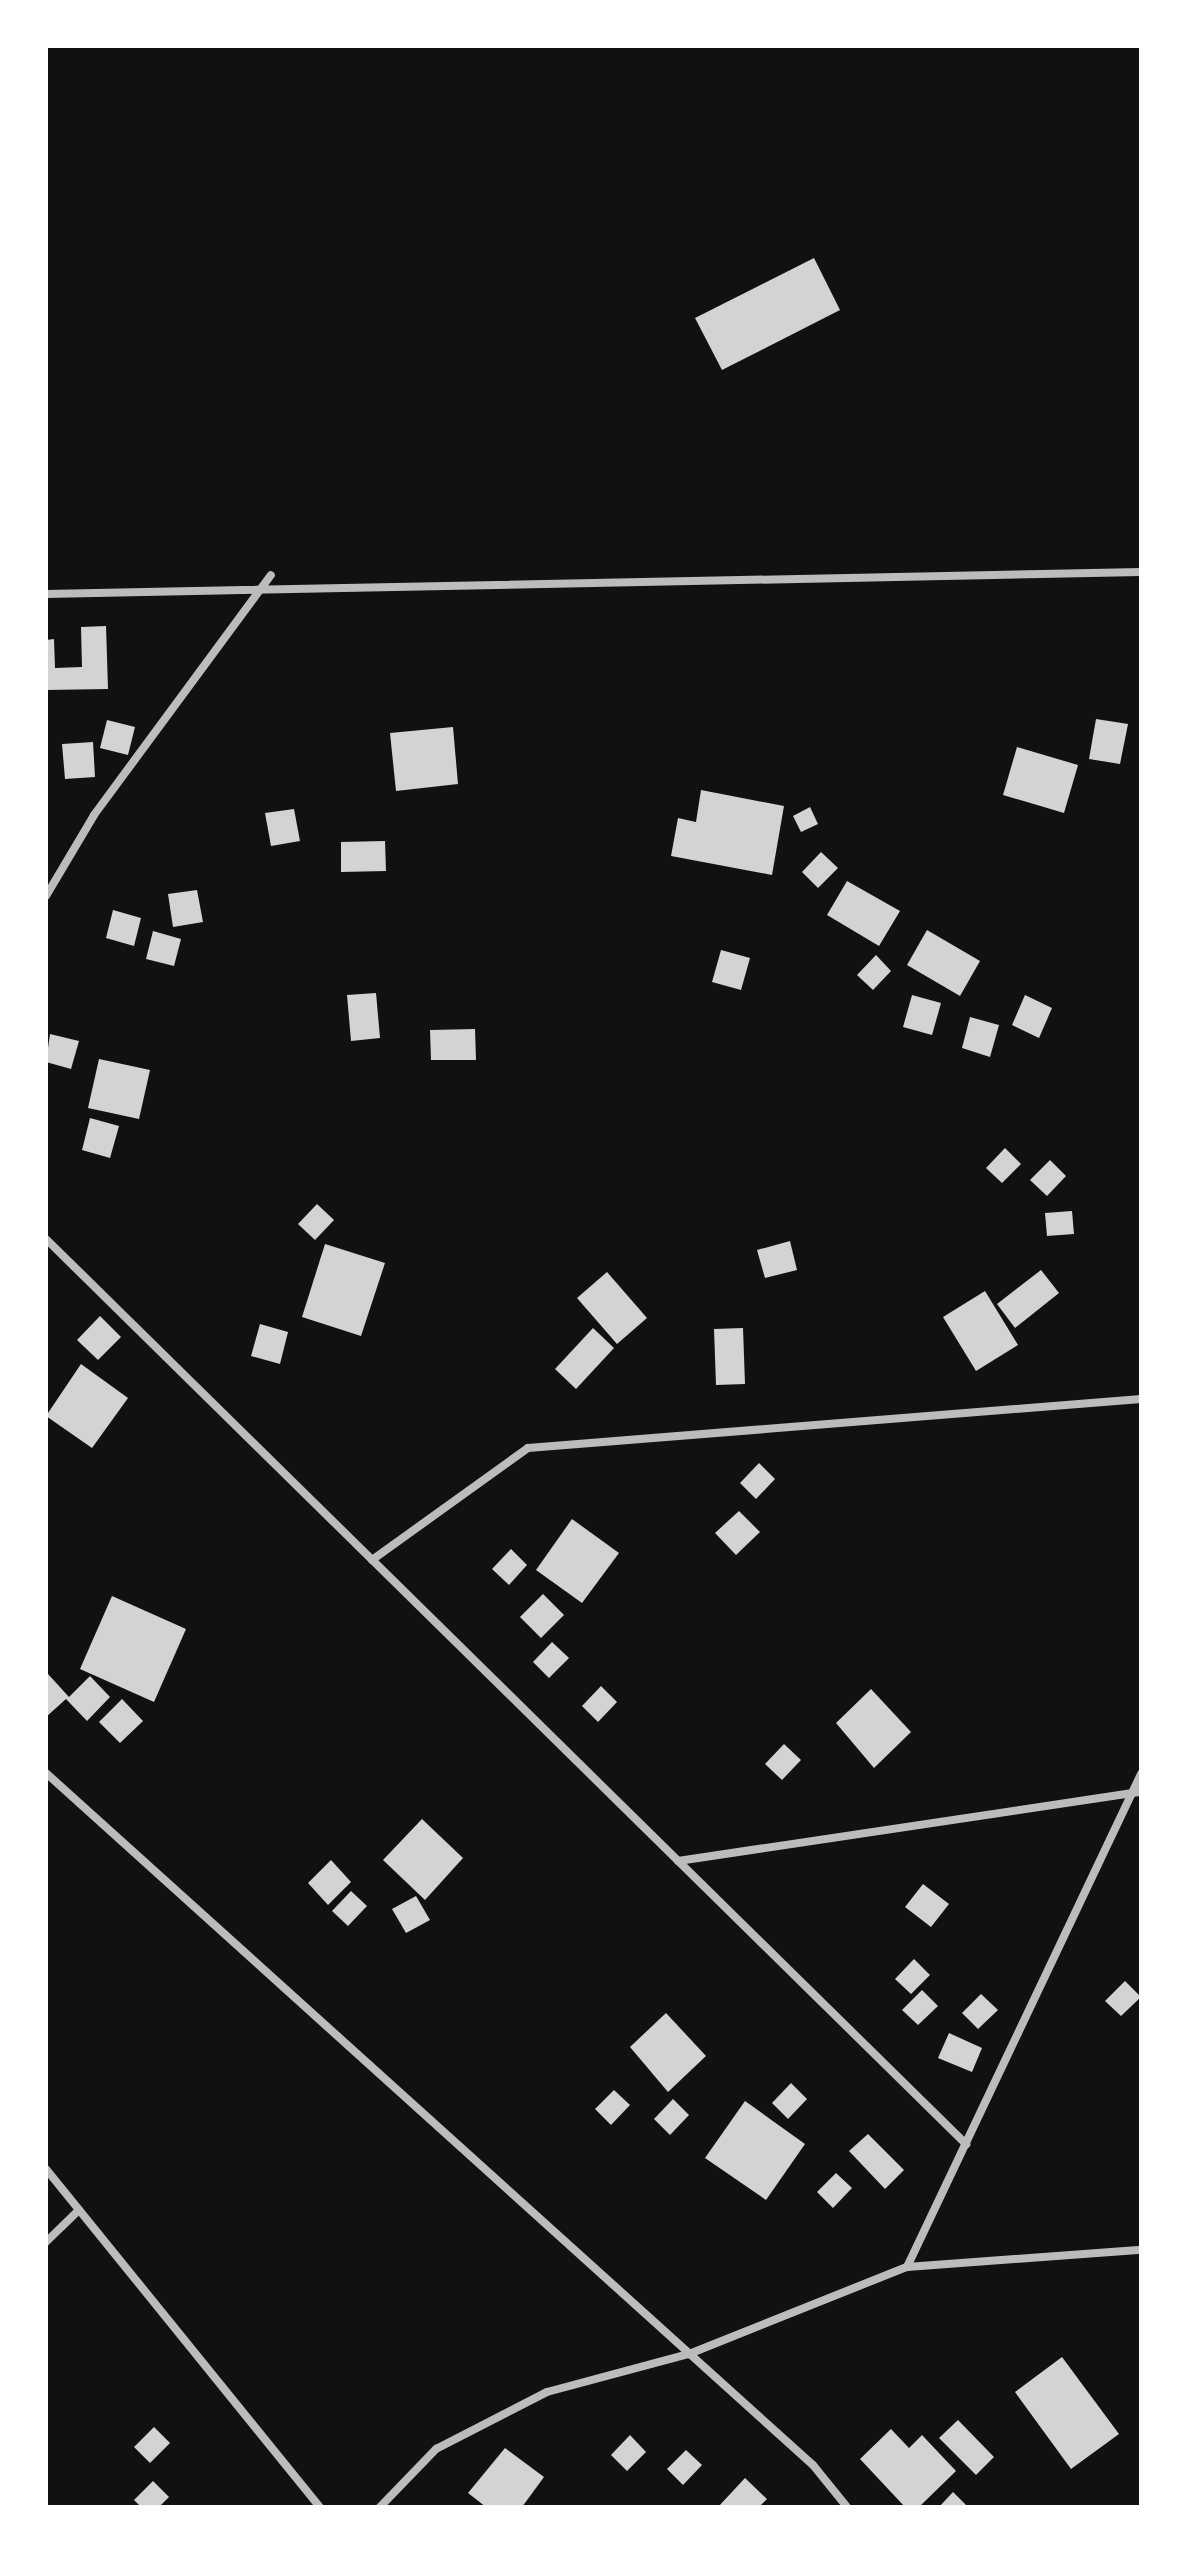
<!DOCTYPE html>
<html>
<head>
<meta charset="utf-8">
<style>
  body { margin:0 }
  #map { position:relative; width:1187px; height:2553px; overflow:hidden; background:#111; font-family:"Nunito Sans",sans-serif }
  div>[style] { position:absolute }
  [style*='--x'] { left:calc(var(--x)*1px); top:calc(var(--y)*1px); width:calc(var(--w)*1px); rotate:calc(var(--a)*1deg) }
  .building>* { inset:0; background:#d3d3d3 }
  .minor>* { height:8px; margin:-4px; padding:0 4px; transform-origin:4px; border-radius:4px; background:#bcbcbc }
  span { translate:-50% -50%; white-space:nowrap; text-align:center; line-height:1.15; -webkit-text-stroke:8px #fff; paint-order:stroke }
  .frame { position:absolute; inset:0; border:48px solid #fff; pointer-events:none }
</style>
</head>
<body>
<div id="map">
  <div class="building">
    <i style="clip-path:polygon(814px 258px,840px 310px,722px 370px,695px 318px)"></i>
    <i style="clip-path:polygon(106px 626px,108px 689px,46px 690px,46px 640px,54px 639px,55px 668px,82px 667px,81px 627px)"></i>
    <i style="clip-path:polygon(1096px 719px,1128px 724px,1120px 764px,1089px 759px)"></i>
    <i style="clip-path:polygon(107px 720px,135px 727px,128px 755px,100px 748px)"></i>
    <i style="clip-path:polygon(453px 727px,458px 784px,396px 791px,390px 733px)"></i>
    <i style="clip-path:polygon(93px 742px,95px 777px,65px 779px,62px 744px)"></i>
    <i style="clip-path:polygon(1017px 747px,1078px 765px,1064px 813px,1003px 795px)"></i>
    <i style="clip-path:polygon(701px 790px,784px 806px,772px 875px,671px 856px,678px 818px,696px 822px)"></i>
    <i style="clip-path:polygon(810px 807px,818px 824px,801px 832px,793px 816px)"></i>
    <i style="clip-path:polygon(294px 809px,300px 841px,271px 846px,265px 813px)"></i>
    <i style="clip-path:polygon(385px 841px,386px 871px,341px 872px,341px 842px)"></i>
    <i style="clip-path:polygon(821px 852px,838px 868px,818px 888px,802px 872px)"></i>
    <i style="clip-path:polygon(847px 881px,900px 911px,879px 946px,827px 915px)"></i>
    <i style="clip-path:polygon(197px 890px,203px 922px,173px 927px,168px 894px)"></i>
    <i style="clip-path:polygon(113px 910px,141px 918px,134px 946px,106px 938px)"></i>
    <i style="clip-path:polygon(927px 930px,980px 961px,960px 996px,907px 965px)"></i>
    <i style="clip-path:polygon(153px 931px,181px 939px,174px 966px,146px 959px)"></i>
    <i style="clip-path:polygon(721px 950px,750px 958px,741px 990px,712px 982px)"></i>
    <i style="clip-path:polygon(876px 955px,891px 971px,873px 990px,857px 975px)"></i>
    <i style="clip-path:polygon(376px 993px,380px 1038px,351px 1041px,347px 995px)"></i>
    <i style="clip-path:polygon(912px 995px,941px 1003px,932px 1035px,903px 1027px)"></i>
    <i style="clip-path:polygon(1025px 995px,1052px 1008px,1039px 1038px,1012px 1025px)"></i>
    <i style="clip-path:polygon(970px 1017px,999px 1025px,990px 1057px,962px 1048px)"></i>
    <i style="clip-path:polygon(475px 1029px,476px 1060px,431px 1060px,430px 1030px)"></i>
    <i style="clip-path:polygon(50px 1034px,79px 1041px,71px 1069px,46px 1062px)"></i>
    <i style="clip-path:polygon(99px 1059px,150px 1070px,139px 1119px,88px 1108px)"></i>
    <i style="clip-path:polygon(90px 1118px,119px 1126px,110px 1158px,82px 1150px)"></i>
    <i style="clip-path:polygon(1005px 1148px,1021px 1164px,1002px 1183px,986px 1168px)"></i>
    <i style="clip-path:polygon(1050px 1160px,1066px 1176px,1047px 1196px,1030px 1180px)"></i>
    <i style="clip-path:polygon(317px 1204px,334px 1220px,315px 1240px,298px 1224px)"></i>
    <i style="clip-path:polygon(1072px 1211px,1074px 1234px,1047px 1236px,1045px 1213px)"></i>
    <i style="clip-path:polygon(790px 1241px,797px 1270px,765px 1278px,757px 1250px)"></i>
    <i style="clip-path:polygon(325px 1244px,385px 1263px,361px 1336px,302px 1317px)"></i>
    <i style="clip-path:polygon(1041px 1270px,1059px 1293px,1015px 1328px,997px 1304px)"></i>
    <i style="clip-path:polygon(607px 1272px,647px 1318px,617px 1344px,577px 1298px)"></i>
    <i style="clip-path:polygon(985px 1291px,1018px 1345px,976px 1371px,943px 1317px)"></i>
    <i style="clip-path:polygon(100px 1316px,121px 1337px,98px 1360px,77px 1340px)"></i>
    <i style="clip-path:polygon(260px 1324px,288px 1332px,280px 1364px,251px 1356px)"></i>
    <i style="clip-path:polygon(593px 1328px,614px 1348px,576px 1389px,555px 1369px)"></i>
    <i style="clip-path:polygon(743px 1328px,745px 1384px,716px 1385px,714px 1329px)"></i>
    <i style="clip-path:polygon(81px 1364px,128px 1398px,92px 1448px,46px 1416px)"></i>
    <i style="clip-path:polygon(759px 1463px,775px 1479px,756px 1499px,740px 1483px)"></i>
    <i style="clip-path:polygon(739px 1511px,760px 1532px,736px 1555px,715px 1533px)"></i>
    <i style="clip-path:polygon(572px 1519px,619px 1553px,582px 1603px,536px 1570px)"></i>
    <i style="clip-path:polygon(511px 1549px,527px 1565px,509px 1585px,492px 1569px)"></i>
    <i style="clip-path:polygon(543px 1594px,564px 1615px,541px 1638px,520px 1617px)"></i>
    <i style="clip-path:polygon(112px 1596px,186px 1629px,154px 1702px,80px 1669px)"></i>
    <i style="clip-path:polygon(552px 1642px,569px 1658px,549px 1678px,533px 1662px)"></i>
    <i style="clip-path:polygon(48px 1674px,69px 1697px,90px 1676px,110px 1697px,87px 1721px,66px 1699px,46px 1717px)"></i>
    <i style="clip-path:polygon(601px 1686px,617px 1702px,598px 1722px,582px 1706px)"></i>
    <i style="clip-path:polygon(871px 1689px,911px 1732px,874px 1768px,836px 1723px)"></i>
    <i style="clip-path:polygon(122px 1699px,143px 1721px,120px 1743px,99px 1722px)"></i>
    <i style="clip-path:polygon(784px 1744px,801px 1760px,782px 1780px,765px 1764px)"></i>
    <i style="clip-path:polygon(422px 1819px,463px 1858px,425px 1900px,383px 1860px)"></i>
    <i style="clip-path:polygon(331px 1860px,351px 1882px,328px 1905px,308px 1883px)"></i>
    <i style="clip-path:polygon(923px 1884px,949px 1904px,931px 1927px,905px 1907px)"></i>
    <i style="clip-path:polygon(351px 1891px,367px 1906px,348px 1926px,332px 1911px)"></i>
    <i style="clip-path:polygon(416px 1896px,430px 1920px,406px 1933px,392px 1909px)"></i>
    <i style="clip-path:polygon(914px 1959px,930px 1975px,911px 1994px,895px 1979px)"></i>
    <i style="clip-path:polygon(1125px 1981px,1141px 1997px,1121px 2016px,1105px 2001px)"></i>
    <i style="clip-path:polygon(922px 1990px,938px 2006px,918px 2025px,902px 2010px)"></i>
    <i style="clip-path:polygon(981px 1994px,998px 2010px,978px 2029px,962px 2013px)"></i>
    <i style="clip-path:polygon(666px 2013px,706px 2056px,668px 2092px,630px 2047px)"></i>
    <i style="clip-path:polygon(949px 2033px,982px 2048px,972px 2072px,938px 2058px)"></i>
    <i style="clip-path:polygon(791px 2083px,807px 2099px,788px 2119px,772px 2103px)"></i>
    <i style="clip-path:polygon(614px 2090px,630px 2105px,611px 2125px,595px 2109px)"></i>
    <i style="clip-path:polygon(673px 2099px,689px 2115px,670px 2135px,654px 2119px)"></i>
    <i style="clip-path:polygon(745px 2101px,805px 2144px,766px 2200px,705px 2158px)"></i>
    <i style="clip-path:polygon(868px 2134px,904px 2170px,885px 2189px,849px 2151px)"></i>
    <i style="clip-path:polygon(836px 2173px,852px 2188px,833px 2208px,817px 2192px)"></i>
    <i style="clip-path:polygon(1062px 2357px,1119px 2434px,1071px 2469px,1015px 2392px)"></i>
    <i style="clip-path:polygon(958px 2420px,994px 2457px,976px 2475px,939px 2438px)"></i>
    <i style="clip-path:polygon(154px 2427px,170px 2443px,150px 2463px,134px 2447px)"></i>
    <i style="clip-path:polygon(891px 2429px,909px 2448px,922px 2435px,956px 2471px,919px 2507px,905px 2507px,860px 2459px)"></i>
    <i style="clip-path:polygon(630px 2435px,646px 2452px,627px 2471px,611px 2455px)"></i>
    <i style="clip-path:polygon(505px 2448px,544px 2477px,522px 2507px,486px 2507px,468px 2493px)"></i>
    <i style="clip-path:polygon(686px 2450px,702px 2465px,683px 2485px,667px 2469px)"></i>
    <i style="clip-path:polygon(745px 2478px,767px 2499px,759px 2507px,718px 2507px)"></i>
    <i style="clip-path:polygon(153px 2481px,169px 2497px,159px 2507px,141px 2507px,134px 2500px)"></i>
    <i style="clip-path:polygon(953px 2492px,968px 2507px,939px 2507px)"></i>
  </div>
  <div class="minor">
    <i style="--x:46;--y:594;--w:1095;--a:-1.15"></i>
    <i style="--x:46;--y:896;--w:94;--a:-59.3"></i>
    <i style="--x:94;--y:815;--w:298;--a:-53.6"></i>
    <i style="--x:46;--y:1239;--w:1291;--a:44.53"></i>
    <i style="--x:372;--y:1560;--w:192;--a:-35.7"></i>
    <i style="--x:528;--y:1448;--w:615;--a:-4.57"></i>
    <i style="--x:46;--y:1773;--w:1033;--a:42.06"></i>
    <i style="--x:813;--y:2465;--w:54;--a:51"></i>
    <i style="--x:678;--y:1861;--w:468;--a:-8.5"></i>
    <i style="--x:46;--y:2169;--w:435;--a:51"></i>
    <i style="--x:46;--y:2242;--w:46;--a:-44.1"></i>
    <i style="--x:907;--y:2267;--w:235;--a:-4.2"></i>
    <i style="--x:380;--y:2507;--w:81;--a:-46"></i>
    <i style="--x:436;--y:2449;--w:125;--a:-27.2"></i>
    <i style="--x:547;--y:2392;--w:147;--a:-15"></i>
    <i style="--x:689;--y:2354;--w:235;--a:-21.8"></i>
    <i style="--x:907;--y:2267;--w:546;--a:-64.61"></i>
  </div>
  <div class="frame"></div>
</div>
</body>
</html>
